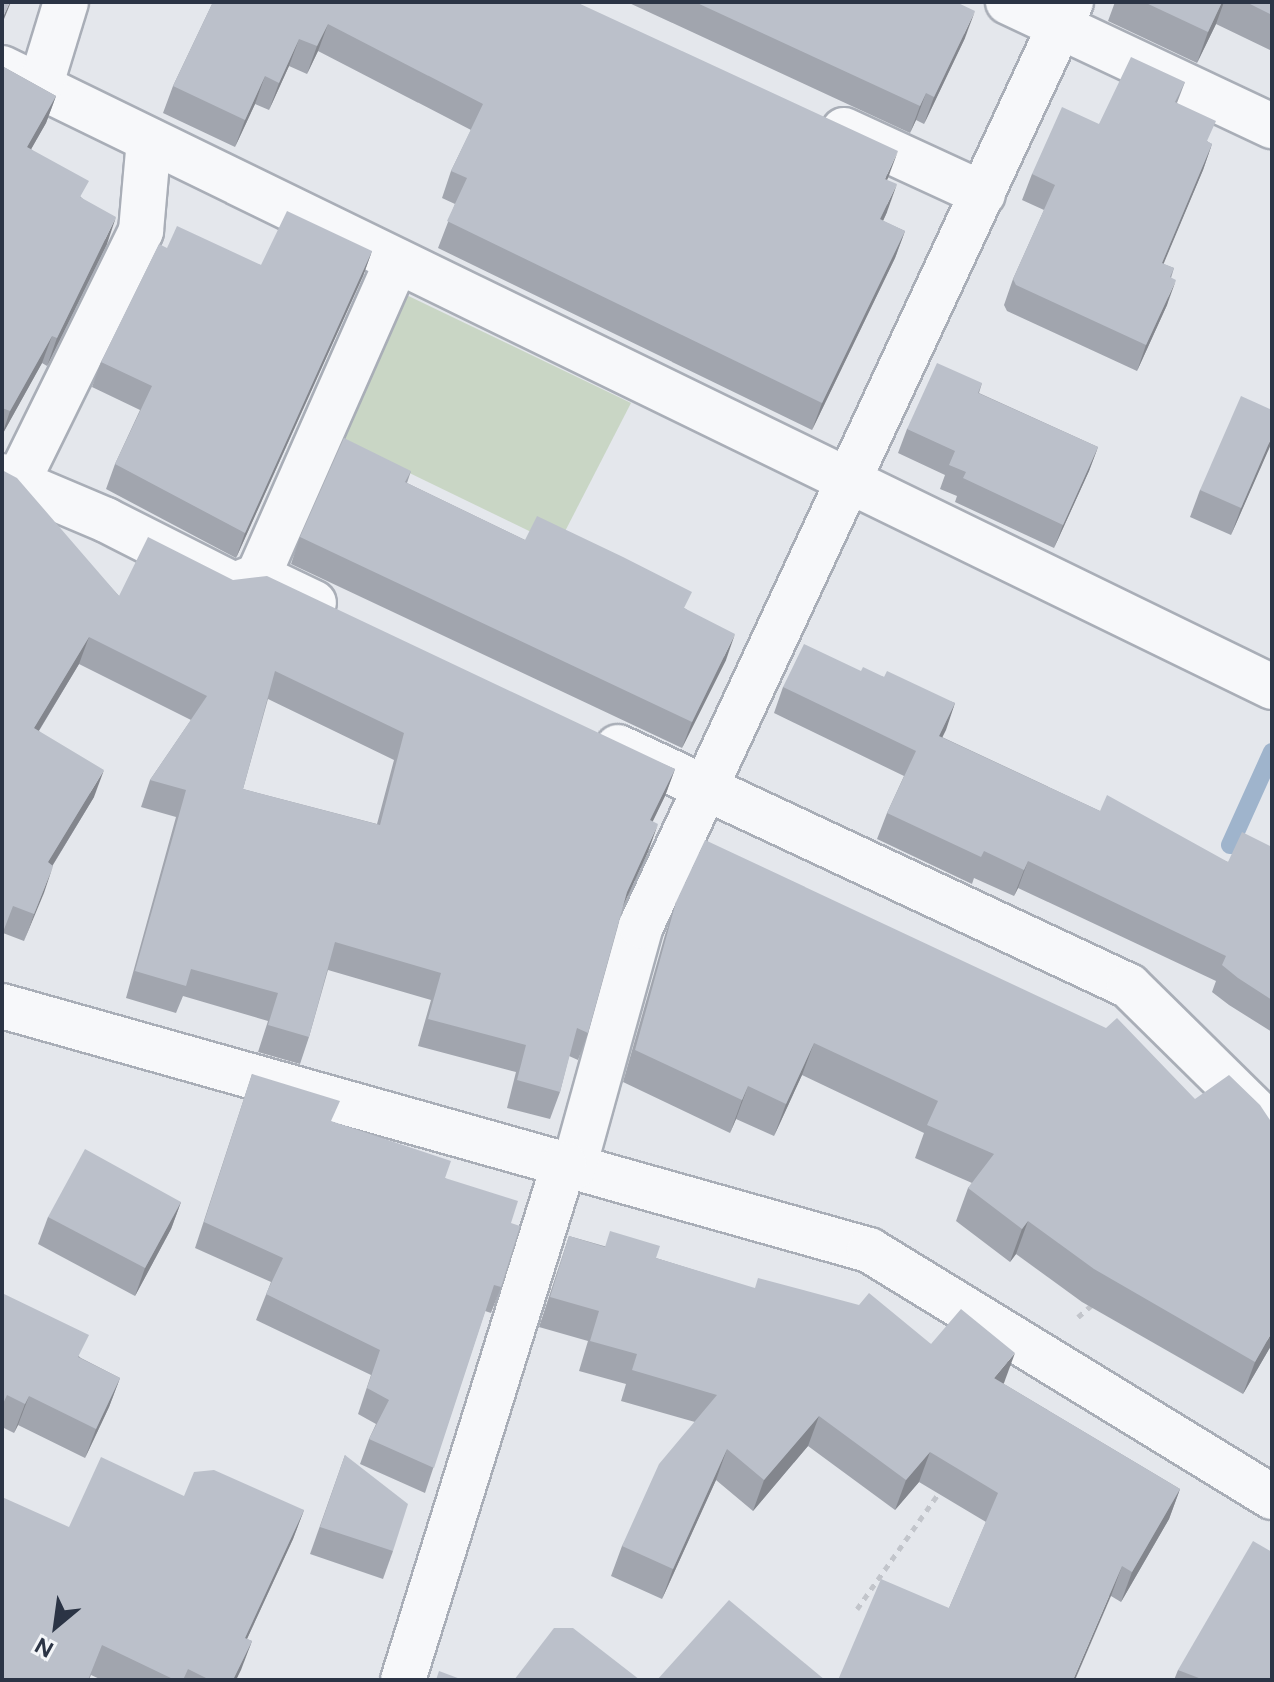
<!DOCTYPE html>
<html>
<head>
<meta charset="utf-8">
<style>
  body { margin:0 }
  #map { position:relative; width:1274px; height:1682px; overflow:hidden; background:#e4e7ec; font-family:Figtree,sans-serif }
  div>[style] { position:absolute }
  [style*='--x'] { left:calc(var(--x)*1px); top:calc(var(--y)*1px); width:calc(var(--w)*1px); rotate:calc(var(--a)*1deg) }
  .green>* { inset:0; background:#c9d6c5 }
  .stream>* { height:18px; margin:-9px; padding:0 9px; transform-origin:9px; border-radius:9px; background:#9fb4cc }
  .path>* { height:5px; margin-top:-2.5px; transform-origin:0; background:repeating-linear-gradient(90deg,#c2c5cb 0 6px,transparent 0 12px) }
  .roads { filter:drop-shadow(2px 0 #a9aeb7) drop-shadow(-2px 0 #a9aeb7) drop-shadow(0 2px #a9aeb7) drop-shadow(0 -2px #a9aeb7) }
  .minor>* { height:44px; margin:-22px; padding:0 22px; transform-origin:22px; border-radius:22px; background:#f7f8fa }
  .wall>* { inset:0; background:#a1a5ae }
  .shaded-wall>* { inset:0; background:#83868d }
  .building>* { inset:0; background:#bbc0ca }
  span { translate:-50% -50%; white-space:nowrap; text-align:center; line-height:1.15; -webkit-text-stroke:6px #f4f6f9; paint-order:stroke }
  .frame { position:absolute; inset:0; border:4px solid #2b3445; pointer-events:none }
  .north { position:absolute; left:16px; top:1586px; width:80px; height:80px; -webkit-text-stroke:6px #f4f6f9; paint-order:stroke; rotate:209deg; font-size:22px; font-weight:700; line-height:32px; text-align:center; color:#2b3445 }
  .north::after { content:''; display:block; margin:auto; width:28px; height:36px; background:#2b3445; clip-path:polygon(50% 0,100% 100%,50% 72%,0 100%) }
</style>
</head>
<body>
<div id="map">
  <div class="green">
    <i style="clip-path:polygon(396px 290px,631px 403px,558px 545px,331px 435px)"></i>
  </div>
  <div class="stream">
    <i style="--x:1230;--y:845;--w:102;--a:-65.7"></i>
  </div>
  <div class="path">
    <i style="--x:1078;--y:1317;--w:23;--a:-41"></i>
    <i style="--x:857;--y:1609;--w:146;--a:-54.8"></i>
  </div>
  <div class="roads">
    <div class="minor">
      <i style="--x:1008;--y:2;--w:292;--a:25.2"></i>
      <i style="--x:2;--y:68;--w:1413;--a:25.98"></i>
      <i style="--x:40;--y:87;--w:89;--a:-73"></i>
      <i style="--x:844;--y:130;--w:153;--a:24.7"></i>
      <i style="--x:2;--y:476;--w:113;--a:22.9"></i>
      <i style="--x:106;--y:520;--w:144;--a:26.9"></i>
      <i style="--x:234;--y:585;--w:26;--a:-21"></i>
      <i style="--x:258;--y:576;--w:62;--a:25.7"></i>
      <i style="--x:18;--y:481;--w:279;--a:-63.8"></i>
      <i style="--x:141;--y:231;--w:91;--a:-85"></i>
      <i style="--x:258;--y:576;--w:344;--a:-66.2"></i>
      <i style="--x:618;--y:747;--w:564;--a:25.07"></i>
      <i style="--x:1129;--y:986;--w:201;--a:44.6"></i>
      <i style="--x:2;--y:1006;--w:901;--a:15.72"></i>
      <i style="--x:869;--y:1250;--w:473;--a:31.5"></i>
      <i style="--x:574;--y:1167;--w:250;--a:-74.5"></i>
      <i style="--x:641;--y:926;--w:1019;--a:-65.04"></i>
      <i style="--x:403;--y:1680;--w:541;--a:-72.67"></i>
    </div>
  </div>
  <div class="wall">
    <i style="clip-path:polygon(213px 2px,576px 2px,887px 180px,887px 212px,883px 221px,905px 231px,895px 258px,812px 430px,438px 248px,455px 204px,442px 198px,451px 171px,471px 130px,318px 51px,307px 74px,289px 66px,269px 110px,255px 104px,235px 147px,163px 113px,173px 86px)"></i>
    <i style="clip-path:polygon(627px 2px,956px 2px,965px 38px,924px 124px,916px 120px,910px 133px)"></i>
    <i style="clip-path:polygon(1115px 2px,1272px 2px,1272px 51px,1216px 24px,1197px 63px,1108px 21px)"></i>
    <i style="clip-path:polygon(2px 66px,56px 96px,46px 123px,31px 149px,83px 199px,107px 244px,47px 366px,42px 363px,2px 435px)"></i>
    <i style="clip-path:polygon(1185px 82px,1177px 103px,1208px 142px,1212px 144px,1203px 170px,1163px 264px,1174px 268px,1171px 278px,1167px 305px,1137px 371px,1007px 311px,1004px 305px,1013px 279px,1044px 210px,1022px 200px,1032px 174px,1099px 124px)"></i>
    <i style="clip-path:polygon(167px 248px,261px 265px,372px 251px,363px 276px,236px 558px,106px 489px,115px 464px,140px 410px,92px 387px,101px 362px)"></i>
    <i style="clip-path:polygon(982px 383px,979px 393px,1098px 447px,1089px 471px,1054px 548px,955px 502px,957px 496px,940px 489px,945px 475px,898px 453px,907px 429px)"></i>
    <i style="clip-path:polygon(1272px 441px,1231px 535px,1190px 517px,1200px 490px)"></i>
    <i style="clip-path:polygon(evenodd,2px 470px,119px 596px,233px 580px,675px 769px,665px 796px,652px 822px,648px 852px,623px 906px,588px 1033px,578px 1060px,569px 1056px,560px 1092px,550px 1119px,507px 1108px,516px 1072px,418px 1046px,431px 1000px,328px 970px,309px 1037px,300px 1064px,258px 1052px,268px 1021px,183px 996px,176px 1013px,126px 998px,176px 817px,141px 807px,150px 780px,191px 720px,79px 664px,39px 731px,94px 797px,53px 865px,24px 941px,3px 933px,2px 935px,2px 470px,268px 699px,394px 760px,377px 824px,243px 789px,268px 699px)"></i>
    <i style="clip-path:polygon(411px 471px,407px 483px,525px 540px,686px 609px,726px 660px,682px 748px,291px 564px,300px 537px)"></i>
    <i style="clip-path:polygon(861px 671px,884px 677px,955px 703px,942px 737px,1100px 811px,1228px 862px,1272px 847px,1272px 1032px,1229px 1005px,1212px 992px,1216px 981px,1018px 888px,1014px 896px,974px 878px,972px 884px,877px 839px,887px 813px,904px 776px,774px 713px,783px 687px)"></i>
    <i style="clip-path:polygon(676px 902px,1272px 1344px,1243px 1394px,1082px 1302px,1016px 1254px,1010px 1262px,956px 1221px,968px 1188px,972px 1183px,915px 1158px,924px 1133px,802px 1075px,774px 1136px,736px 1119px,730px 1133px,623px 1082px,665px 935px)"></i>
    <i style="clip-path:polygon(252px 1074px,332px 1122px,445px 1178px,511px 1223px,501px 1287px,491px 1313px,485px 1311px,425px 1493px,360px 1464px,369px 1439px,376px 1424px,358px 1414px,371px 1375px,256px 1320px,271px 1282px,195px 1248px)"></i>
    <i style="clip-path:polygon(181px 1202px,171px 1229px,135px 1296px,38px 1244px,48px 1217px)"></i>
    <i style="clip-path:polygon(569px 1236px,604px 1246px,656px 1258px,931px 1344px,1004px 1384px,1180px 1489px,1169px 1519px,1121px 1602px,1111px 1596px,949px 1608px,986px 1522px,919px 1482px,895px 1510px,808px 1446px,753px 1511px,716px 1480px,662px 1599px,611px 1576px,622px 1546px,695px 1422px,621px 1401px,626px 1384px,579px 1371px,588px 1341px,539px 1327px)"></i>
    <i style="clip-path:polygon(2px 1293px,81px 1358px,120px 1378px,109px 1407px,85px 1458px,18px 1425px,14px 1433px,2px 1427px)"></i>
    <i style="clip-path:polygon(345px 1455px,393px 1551px,383px 1579px,310px 1554px)"></i>
    <i style="clip-path:polygon(184px 1496px,304px 1510px,293px 1539px,247px 1639px,252px 1641px,236px 1680px,102px 1680px,91px 1675px,89px 1680px,2px 1680px,69px 1527px)"></i>
    <i style="clip-path:polygon(1178px 1670px,1272px 1680px,1174px 1680px)"></i>
  </div>
  <div class="shaded-wall">
    <i style="clip-path:polygon(10px 2px,11px 2px,2px 24px,2px 19px)"></i>
    <i style="clip-path:polygon(1222px 2px,1224px 2px,1216px 24px,1197px 63px,1208px 32px)"></i>
    <i style="clip-path:polygon(975px 11px,965px 38px,924px 124px,934px 97px)"></i>
    <i style="clip-path:polygon(328px 24px,318px 51px,307px 74px,317px 46px)"></i>
    <i style="clip-path:polygon(299px 39px,289px 66px,269px 110px,279px 83px)"></i>
    <i style="clip-path:polygon(265px 76px,255px 104px,235px 147px,245px 120px)"></i>
    <i style="clip-path:polygon(926px 93px,916px 120px,910px 133px,920px 106px)"></i>
    <i style="clip-path:polygon(56px 96px,46px 123px,17px 174px,27px 147px)"></i>
    <i style="clip-path:polygon(1212px 144px,1203px 170px,1153px 289px,1162px 263px)"></i>
    <i style="clip-path:polygon(898px 151px,888px 178px,875px 206px,885px 179px)"></i>
    <i style="clip-path:polygon(897px 184px,887px 212px,871px 247px,880px 219px)"></i>
    <i style="clip-path:polygon(116px 217px,107px 244px,47px 366px,57px 338px)"></i>
    <i style="clip-path:polygon(905px 231px,895px 258px,812px 430px,822px 403px)"></i>
    <i style="clip-path:polygon(372px 251px,363px 276px,236px 558px,245px 533px)"></i>
    <i style="clip-path:polygon(1176px 280px,1167px 305px,1137px 371px,1146px 345px)"></i>
    <i style="clip-path:polygon(52px 336px,42px 363px,2px 435px,10px 411px)"></i>
    <i style="clip-path:polygon(1272px 436px,1272px 442px,1231px 535px,1241px 508px)"></i>
    <i style="clip-path:polygon(1098px 447px,1089px 471px,1054px 548px,1063px 525px)"></i>
    <i style="clip-path:polygon(735px 634px,726px 660px,682px 748px,692px 722px)"></i>
    <i style="clip-path:polygon(89px 637px,79px 664px,24px 755px,34px 728px)"></i>
    <i style="clip-path:polygon(955px 703px,946px 730px,930px 762px,939px 736px)"></i>
    <i style="clip-path:polygon(675px 769px,665px 796px,640px 848px,650px 820px)"></i>
    <i style="clip-path:polygon(104px 770px,94px 797px,38px 889px,48px 862px)"></i>
    <i style="clip-path:polygon(658px 824px,648px 852px,617px 919px,627px 892px)"></i>
    <i style="clip-path:polygon(1028px 861px,1018px 888px,1014px 896px,1024px 870px)"></i>
    <i style="clip-path:polygon(53px 866px,44px 893px,24px 941px,34px 914px)"></i>
    <i style="clip-path:polygon(814px 1043px,802px 1075px,774px 1136px,786px 1104px)"></i>
    <i style="clip-path:polygon(748px 1086px,736px 1119px,730px 1133px,742px 1100px)"></i>
    <i style="clip-path:polygon(181px 1202px,171px 1229px,135px 1296px,145px 1268px)"></i>
    <i style="clip-path:polygon(1028px 1221px,1016px 1254px,1010px 1262px,1022px 1229px)"></i>
    <i style="clip-path:polygon(1272px 1332px,1272px 1344px,1243px 1394px,1255px 1362px)"></i>
    <i style="clip-path:polygon(1015px 1353px,1004px 1383px,983px 1409px,994px 1378px)"></i>
    <i style="clip-path:polygon(120px 1378px,109px 1407px,85px 1458px,96px 1429px)"></i>
    <i style="clip-path:polygon(29px 1396px,18px 1425px,14px 1433px,25px 1404px)"></i>
    <i style="clip-path:polygon(819px 1416px,808px 1446px,753px 1511px,764px 1480px)"></i>
    <i style="clip-path:polygon(727px 1449px,716px 1480px,662px 1599px,673px 1569px)"></i>
    <i style="clip-path:polygon(930px 1452px,919px 1482px,895px 1510px,906px 1480px)"></i>
    <i style="clip-path:polygon(1180px 1489px,1169px 1519px,1121px 1602px,1132px 1572px)"></i>
    <i style="clip-path:polygon(304px 1510px,293px 1539px,234px 1667px,245px 1638px)"></i>
    <i style="clip-path:polygon(1122px 1566px,1111px 1596px,1075px 1680px,1073px 1680px)"></i>
    <i style="clip-path:polygon(252px 1641px,241px 1670px,236px 1680px,233px 1680px)"></i>
  </div>
  <div class="building">
    <i style="clip-path:polygon(2px 2px,10px 2px,2px 19px)"></i>
    <i style="clip-path:polygon(213px 2px,576px 2px,898px 151px,885px 179px,897px 184px,880px 219px,905px 231px,822px 403px,447px 221px,467px 178px,451px 171px,483px 104px,328px 24px,317px 46px,299px 39px,279px 83px,265px 76px,245px 120px,173px 86px)"></i>
    <i style="clip-path:polygon(695px 2px,956px 2px,975px 11px,934px 97px,926px 93px,920px 106px)"></i>
    <i style="clip-path:polygon(1144px 2px,1222px 2px,1208px 32px)"></i>
    <i style="clip-path:polygon(1246px 2px,1272px 2px,1272px 15px)"></i>
    <i style="clip-path:polygon(1131px 57px,1185px 82px,1175px 102px,1216px 121px,1207px 141px,1212px 144px,1162px 263px,1174px 268px,1170px 277px,1176px 280px,1146px 345px,1016px 285px,1013px 279px,1055px 185px,1032px 174px,1062px 107px,1099px 124px)"></i>
    <i style="clip-path:polygon(2px 66px,56px 96px,27px 147px,89px 181px,80px 197px,116px 217px,57px 338px,52px 336px,10px 411px,2px 408px)"></i>
    <i style="clip-path:polygon(287px 211px,372px 251px,245px 533px,115px 464px,152px 386px,101px 362px,159px 244px,167px 248px,177px 226px,261px 265px)"></i>
    <i style="clip-path:polygon(937px 363px,982px 383px,978px 393px,1098px 447px,1063px 525px,963px 478px,966px 472px,949px 465px,955px 451px,907px 429px)"></i>
    <i style="clip-path:polygon(1241px 396px,1272px 410px,1272px 436px,1241px 508px,1200px 490px)"></i>
    <i style="clip-path:polygon(344px 438px,411px 471px,405px 482px,525px 540px,537px 516px,623px 557px,692px 592px,684px 608px,735px 634px,692px 722px,300px 537px)"></i>
    <i style="clip-path:polygon(evenodd,2px 470px,17px 478px,119px 596px,148px 537px,233px 580px,267px 576px,675px 769px,650px 820px,658px 824px,627px 892px,588px 1033px,577px 1028px,560px 1092px,517px 1080px,526px 1045px,428px 1019px,441px 973px,335px 942px,309px 1037px,268px 1025px,278px 993px,191px 969px,186px 986px,135px 971px,186px 790px,150px 780px,207px 696px,89px 637px,34px 728px,104px 770px,48px 862px,53px 866px,34px 914px,13px 906px,3px 932px,2px 932px,2px 470px,275px 671px,404px 733px,380px 825px,243px 789px,275px 671px)"></i>
    <i style="clip-path:polygon(804px 644px,861px 671px,863px 667px,884px 677px,887px 671px,955px 703px,939px 736px,1100px 811px,1107px 795px,1228px 862px,1242px 832px,1272px 847px,1272px 1000px,1238px 978px,1222px 965px,1226px 956px,1028px 861px,1024px 870px,984px 851px,981px 857px,887px 813px,916px 751px,783px 687px)"></i>
    <i style="clip-path:polygon(705px 840px,1106px 1028px,1117px 1018px,1195px 1099px,1229px 1075px,1260px 1105px,1272px 1123px,1272px 1332px,1255px 1362px,1094px 1269px,1028px 1221px,1022px 1229px,968px 1188px,994px 1154px,927px 1125px,938px 1101px,814px 1043px,786px 1104px,748px 1086px,742px 1100px,635px 1050px,676px 902px)"></i>
    <i style="clip-path:polygon(252px 1074px,340px 1101px,331px 1121px,451px 1161px,445px 1178px,518px 1201px,511px 1223px,520px 1226px,501px 1287px,494px 1285px,434px 1468px,369px 1439px,389px 1400px,367px 1388px,380px 1350px,266px 1294px,283px 1258px,204px 1222px)"></i>
    <i style="clip-path:polygon(85px 1149px,181px 1202px,145px 1268px,48px 1217px)"></i>
    <i style="clip-path:polygon(610px 1231px,660px 1246px,656px 1258px,755px 1288px,758px 1278px,859px 1305px,869px 1293px,931px 1344px,961px 1309px,1015px 1353px,994px 1378px,1180px 1489px,1132px 1572px,1122px 1566px,1073px 1680px,838px 1680px,881px 1579px,949px 1608px,998px 1493px,930px 1452px,906px 1480px,819px 1416px,764px 1480px,727px 1449px,673px 1569px,622px 1546px,659px 1464px,717px 1395px,632px 1370px,637px 1354px,590px 1341px,599px 1311px,550px 1297px,569px 1236px,605px 1247px)"></i>
    <i style="clip-path:polygon(2px 1293px,89px 1335px,78px 1357px,120px 1378px,96px 1429px,29px 1396px,25px 1404px,7px 1395px,2px 1406px)"></i>
    <i style="clip-path:polygon(345px 1455px,408px 1504px,393px 1551px,320px 1527px)"></i>
    <i style="clip-path:polygon(101px 1457px,184px 1496px,194px 1472px,214px 1470px,304px 1510px,245px 1638px,252px 1641px,233px 1680px,210px 1680px,188px 1669px,183px 1680px,175px 1680px,102px 1645px,88px 1680px,2px 1680px,2px 1497px,69px 1527px)"></i>
    <i style="clip-path:polygon(1253px 1541px,1272px 1552px,1272px 1680px,1204px 1680px,1178px 1670px)"></i>
    <i style="clip-path:polygon(729px 1600px,825px 1680px,657px 1680px)"></i>
    <i style="clip-path:polygon(554px 1628px,573px 1628px,640px 1680px,514px 1680px)"></i>
    <i style="clip-path:polygon(439px 1671px,463px 1680px,436px 1680px)"></i>
  </div>
  <div class="frame"></div>
  <div class="north">N</div>
</div>
</body>
</html>
